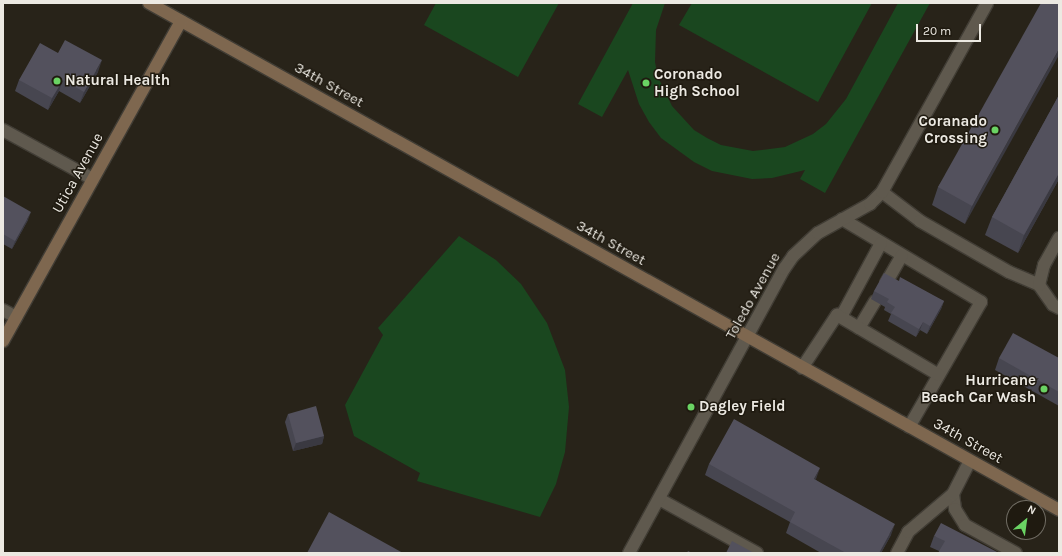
<!DOCTYPE html>
<html>
<head>
<meta charset="utf-8">
<style>
  body { margin:0 }
  #map { position:relative; width:1062px; height:556px; overflow:hidden; background:#282319; font-family:Karla,sans-serif }
  div>[style] { position:absolute }
  [style*='--x'] { left:calc(var(--x)*1px); top:calc(var(--y)*1px); width:calc(var(--w)*1px); rotate:calc(var(--a)*1deg) }
  .green>* { inset:0; background:#1a471f }
  .roads { filter:drop-shadow(1px 0 #413d35) drop-shadow(-1px 0 #413d35) drop-shadow(0 1px #413d35) drop-shadow(0 -1px #413d35) }
  .lane>* { height:12px; margin:-6px; padding:0 6px; transform-origin:6px; border-radius:6px; background:#5f594e }
  .street>* { height:12px; margin:-6px; padding:0 6px; transform-origin:6px; border-radius:6px; background:#5f594e }
  .secondary>* { height:12px; margin:-6px; padding:0 6px; transform-origin:6px; border-radius:6px; background:#7e674f }
  .wall>* { inset:0; background:#474650 }
  .shaded-wall>* { inset:0; background:#3a3941 }
  .building>* { inset:0; background:#53515d }
  .dots>* { width:11px; height:11px; translate:-50% -50%; box-sizing:border-box; border:2px solid #1f1a10; border-radius:50% }
  span { translate:-50% -50%; white-space:nowrap; text-align:center; line-height:1.15; -webkit-text-stroke:3px #1f1a10; paint-order:stroke }
  .poi-label { font-size:15px; color:#ece9e2; font-weight:700 }
  .left { translate:0 -50%; text-align:left }
  .right { translate:-100% -50%; text-align:right }
  .street-label { font-size:15px; color:#ece9e2 }
  .frame { position:absolute; inset:0; border:4px solid #ece9e2; pointer-events:none }
  .north { position:absolute; left:1006px; top:500px; width:40px; height:40px; box-sizing:border-box; background:#1f1a10; border:1px solid #716d64; border-radius:50%; rotate:29deg; font-size:11px; font-weight:700; line-height:16px; text-align:center; color:#ece9e2 }
  .north::after { content:''; display:block; margin:auto; width:14px; height:18px; background:#6ad363; clip-path:polygon(50% 0,100% 100%,50% 72%,0 100%) }
  .scale { position:absolute; left:916px; top:24px; width:65px; height:18px; box-sizing:border-box; border:2px solid #ece9e2; border-top:0; padding-left:5px; font-size:12px; line-height:14px; white-space:nowrap; color:#ece9e2; -webkit-text-stroke:3px #1f1a10; paint-order:stroke }
</style>
</head>
<body>
<div id="map">
  <div class="green">
    <i style="clip-path:polygon(436px 3px,559px 3px,518px 77px,424px 25px)"></i>
    <i style="clip-path:polygon(633px 3px,665px 3px,656px 30px,655px 62px,658px 77px,672px 106px,694px 130px,707px 138px,721px 145px,753px 151px,785px 147px,813px 134px,826px 124px,846px 99px,898px 3px,930px 3px,825px 193px,800px 179px,805px 170px,772px 178px,752px 179px,712px 171px,694px 162px,661px 138px,649px 122px,639px 104px,628px 70px,602px 117px,578px 104px)"></i>
    <i style="clip-path:polygon(692px 3px,872px 3px,818px 102px,679px 25px)"></i>
    <i style="clip-path:polygon(459px 236px,496px 260px,521px 284px,547px 323px,565px 370px,569px 407px,565px 452px,556px 484px,540px 517px,417px 481px,420px 473px,354px 436px,345px 405px,383px 335px,378px 328px)"></i>
  </div>
  <div class="roads">
    <div class="lane">
      <i style="--x:3;--y:130;--w:102;--a:28.6"></i>
      <i style="--x:882;--y:192;--w:48;--a:37.3"></i>
      <i style="--x:920;--y:221;--w:103;--a:29.8"></i>
      <i style="--x:1009;--y:272;--w:33;--a:23"></i>
      <i style="--x:1039;--y:285;--w:24;--a:55"></i>
      <i style="--x:1053;--y:305;--w:7;--a:27"></i>
      <i style="--x:842;--y:219;--w:162;--a:30.8"></i>
      <i style="--x:981;--y:302;--w:144;--a:119.9"></i>
      <i style="--x:886;--y:283;--w:32;--a:-60"></i>
      <i style="--x:1039;--y:285;--w:21;--a:-76"></i>
      <i style="--x:1044;--y:265;--w:31;--a:-61"></i>
      <i style="--x:841;--y:317;--w:84;--a:-61.6"></i>
      <i style="--x:859;--y:328;--w:31;--a:-59"></i>
      <i style="--x:802;--y:368;--w:64;--a:-56.6"></i>
      <i style="--x:837;--y:315;--w:118;--a:30.5"></i>
      <i style="--x:953;--y:494;--w:15;--a:82"></i>
      <i style="--x:955;--y:509;--w:19;--a:58"></i>
      <i style="--x:965;--y:525;--w:58;--a:28.8"></i>
      <i style="--x:659;--y:499;--w:112;--a:28.9"></i>
      <i style="--x:897;--y:553;--w:24;--a:-62"></i>
      <i style="--x:908;--y:532;--w:59;--a:-40.2"></i>
      <i style="--x:953;--y:494;--w:37;--a:-63"></i>
    </div>
    <div class="street">
      <i style="--x:3;--y:310;--w:15;--a:28"></i>
      <i style="--x:629;--y:553;--w:324;--a:-61.4"></i>
      <i style="--x:784;--y:269;--w:16;--a:-55"></i>
      <i style="--x:793;--y:256;--w:34;--a:-43"></i>
      <i style="--x:818;--y:233;--w:60;--a:-29.1"></i>
      <i style="--x:870;--y:204;--w:17;--a:-45"></i>
      <i style="--x:882;--y:192;--w:216;--a:-60.9"></i>
    </div>
    <div class="secondary">
      <i style="--x:149;--y:3;--w:1042;--a:29.12"></i>
      <i style="--x:3;--y:341;--w:366;--a:-60.9"></i>
    </div>
  </div>
  <div class="wall">
    <i style="clip-path:polygon(1059px 3px,965px 224px,932px 205px,938px 187px)"></i>
    <i style="clip-path:polygon(58px 53px,98px 72px,80px 103px,59px 91px,48px 110px,15px 91px,19px 80px)"></i>
    <i style="clip-path:polygon(1059px 95px,1059px 179px,1018px 253px,985px 235px,992px 217px)"></i>
    <i style="clip-path:polygon(3px 196px,28px 220px,12px 249px,3px 244px)"></i>
    <i style="clip-path:polygon(899px 281px,944px 301px,941px 309px,927px 334px,920px 330px,916px 337px,888px 321px,891px 314px,884px 310px,885px 307px,871px 299px,874px 291px)"></i>
    <i style="clip-path:polygon(999px 358px,1059px 358px,1059px 406px,995px 370px)"></i>
    <i style="clip-path:polygon(288px 414px,324px 436px,322px 444px,293px 451px,285px 422px)"></i>
    <i style="clip-path:polygon(709px 464px,816px 480px,891px 535px,881px 553px,821px 553px,786px 533px,790px 522px,705px 475px)"></i>
    <i style="clip-path:polygon(934px 536px,999px 553px,939px 551px,930px 547px)"></i>
  </div>
  <div class="shaded-wall">
    <i style="clip-path:polygon(1059px 49px,1059px 55px,965px 224px,972px 206px)"></i>
    <i style="clip-path:polygon(102px 60px,98px 72px,80px 103px,84px 92px)"></i>
    <i style="clip-path:polygon(63px 80px,59px 91px,48px 110px,52px 98px)"></i>
    <i style="clip-path:polygon(1059px 173px,1059px 179px,1018px 253px,1024px 235px)"></i>
    <i style="clip-path:polygon(31px 212px,28px 220px,12px 249px,15px 241px)"></i>
    <i style="clip-path:polygon(944px 301px,941px 309px,927px 334px,930px 326px)"></i>
    <i style="clip-path:polygon(923px 322px,920px 330px,916px 337px,919px 329px)"></i>
    <i style="clip-path:polygon(324px 436px,322px 444px,293px 451px,296px 443px)"></i>
    <i style="clip-path:polygon(820px 468px,816px 479px,810px 490px,814px 479px)"></i>
    <i style="clip-path:polygon(895px 524px,891px 535px,881px 553px,879px 553px)"></i>
  </div>
  <div class="building">
    <i style="clip-path:polygon(1041px 3px,1059px 3px,1059px 49px,972px 206px,938px 187px)"></i>
    <i style="clip-path:polygon(65px 40px,102px 60px,84px 92px,63px 80px,52px 98px,19px 80px,40px 43px,58px 53px)"></i>
    <i style="clip-path:polygon(1059px 95px,1059px 173px,1024px 235px,992px 217px)"></i>
    <i style="clip-path:polygon(3px 196px,31px 212px,15px 241px,3px 234px)"></i>
    <i style="clip-path:polygon(884px 273px,899px 281px,900px 277px,944px 301px,930px 326px,923px 322px,919px 329px,891px 313px,895px 307px,887px 302px,889px 299px,874px 291px)"></i>
    <i style="clip-path:polygon(1013px 333px,1059px 358px,1059px 392px,999px 358px)"></i>
    <i style="clip-path:polygon(316px 406px,324px 436px,296px 443px,288px 414px)"></i>
    <i style="clip-path:polygon(734px 419px,820px 468px,814px 479px,895px 524px,879px 553px,846px 553px,790px 522px,795px 512px,709px 464px)"></i>
    <i style="clip-path:polygon(329px 512px,403px 553px,307px 553px)"></i>
    <i style="clip-path:polygon(941px 523px,999px 553px,938px 553px,945px 541px,934px 536px)"></i>
    <i style="clip-path:polygon(732px 541px,754px 553px,726px 553px)"></i>
    <i style="clip-path:polygon(688px 551px,692px 553px,687px 553px)"></i>
  </div>
  <div class="dots">
    <i style="left:57px;top:81px;background:#6ad363"></i>
    <i style="left:646px;top:83px;background:#6ad363"></i>
    <i style="left:995px;top:130px;background:#6ad363"></i>
    <i style="left:1044px;top:389px;background:#6ad363"></i>
    <i style="left:691px;top:407px;background:#6ad363"></i>
  </div>
  <div class="poi-label">
    <span class="left" style="left:654px;top:83px">Coronado<br>High School</span>
    <span class="left" style="left:65px;top:81px">Natural Health</span>
    <span class="right" style="left:987px;top:130px">Coranado<br>Crossing</span>
    <span class="right" style="left:1036px;top:389px">Hurricane<br>Beach Car Wash</span>
    <span class="left" style="left:699px;top:407px">Dagley Field</span>
  </div>
  <div class="street-label">
    <span style="left:329px;top:85px;rotate:29deg">34th Street</span>
    <span style="left:78px;top:173px;rotate:-61deg">Utica Avenue</span>
    <span style="left:611px;top:243px;rotate:29deg">34th Street</span>
    <span style="left:753px;top:296px;rotate:-61deg">Toledo Avenue</span>
    <span style="left:968px;top:441px;rotate:29deg">34th Street</span>
  </div>
  <div class="frame"></div>
  <div class="north">N</div>
  <div class="scale">20 m</div>
</div>
</body>
</html>
